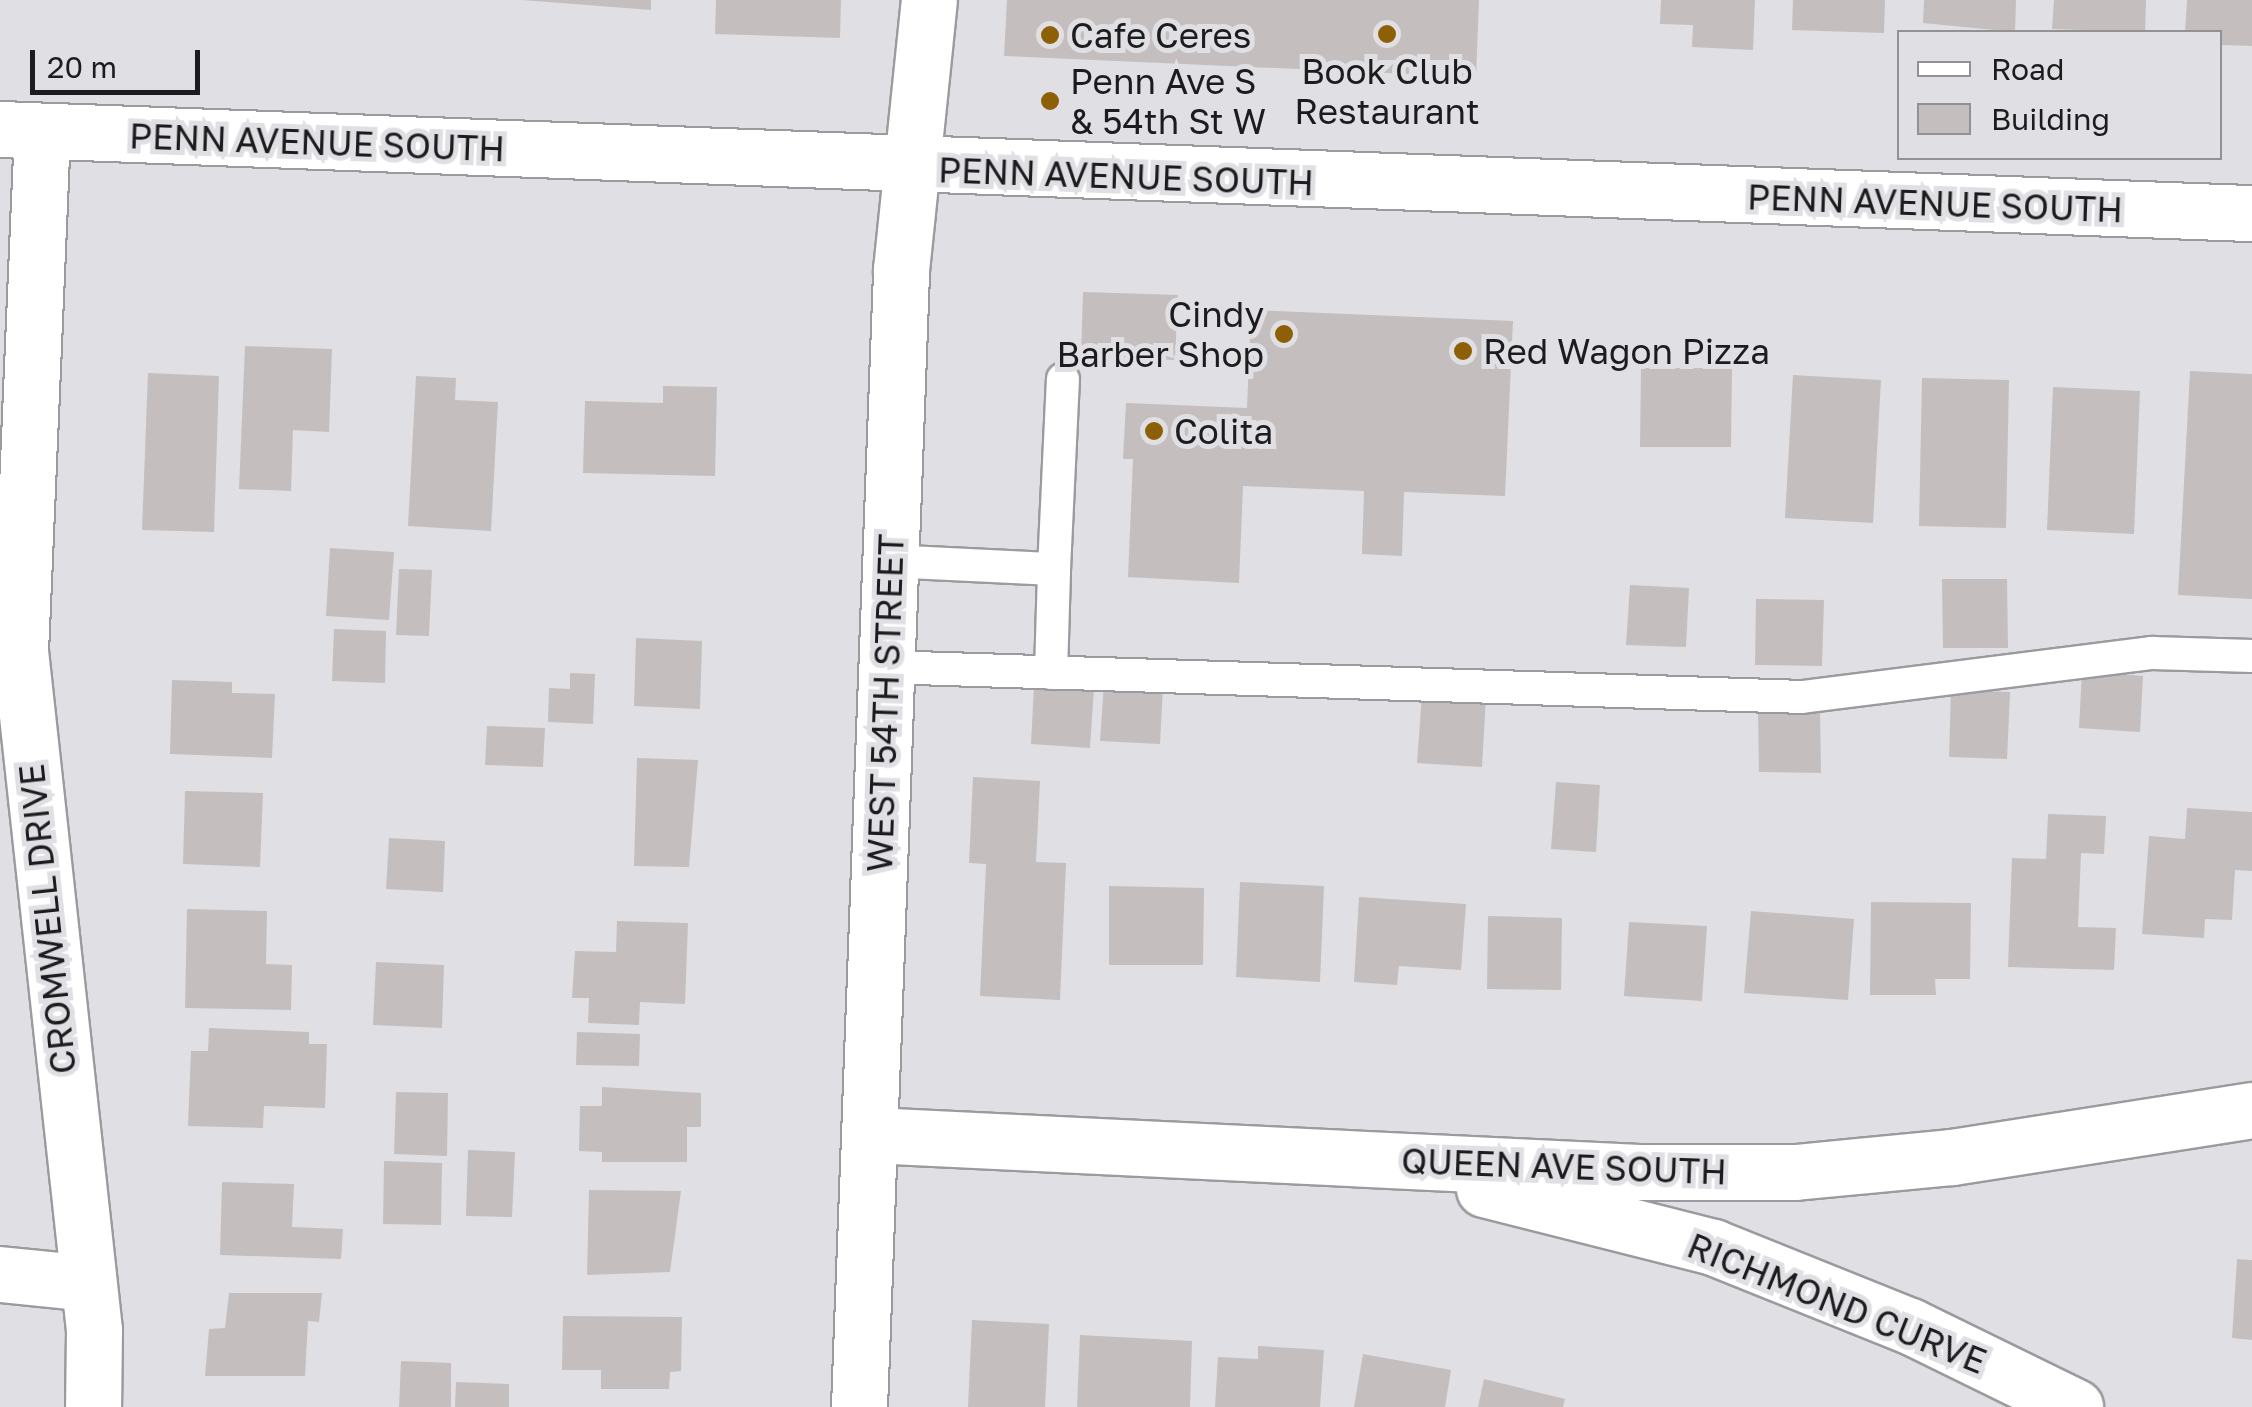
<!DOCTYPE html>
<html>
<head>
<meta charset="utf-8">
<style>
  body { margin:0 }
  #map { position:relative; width:2252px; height:1407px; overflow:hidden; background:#e0dfe3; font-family:"Golos Text",sans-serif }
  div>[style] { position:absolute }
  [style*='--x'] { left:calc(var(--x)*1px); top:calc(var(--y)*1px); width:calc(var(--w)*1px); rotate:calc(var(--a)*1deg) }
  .building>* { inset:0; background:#c4bfbe }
  .roads { filter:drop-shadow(2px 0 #9b9a9e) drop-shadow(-2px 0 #9b9a9e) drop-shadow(0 2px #9b9a9e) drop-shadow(0 -2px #9b9a9e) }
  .service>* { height:32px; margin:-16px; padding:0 16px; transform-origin:16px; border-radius:16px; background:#fff }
  .minor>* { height:55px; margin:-27.5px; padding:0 27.5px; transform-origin:27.5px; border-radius:27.5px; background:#fff }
  .tertiary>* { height:55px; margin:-27.5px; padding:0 27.5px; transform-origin:27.5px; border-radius:27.5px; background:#fff }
  .secondary>* { height:55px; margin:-27.5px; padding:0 27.5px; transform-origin:27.5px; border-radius:27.5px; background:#fff }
  .dots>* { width:28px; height:28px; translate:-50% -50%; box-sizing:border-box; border:5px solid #e0dfe3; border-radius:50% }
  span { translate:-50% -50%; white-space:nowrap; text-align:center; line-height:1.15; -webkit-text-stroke:10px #e0dfe3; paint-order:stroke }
  .poi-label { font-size:35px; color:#1c1c1e }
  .left { translate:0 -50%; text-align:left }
  .right { translate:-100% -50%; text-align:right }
  .street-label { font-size:35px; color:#1c1c1e }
  .legend { position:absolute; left:1897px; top:30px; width:325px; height:130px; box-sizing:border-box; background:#e0dfe3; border:2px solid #929194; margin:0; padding:12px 18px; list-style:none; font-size:30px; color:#1c1c1e }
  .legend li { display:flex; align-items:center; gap:20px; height:50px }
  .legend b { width:50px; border:2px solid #929194 }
  .scale { position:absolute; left:30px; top:50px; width:170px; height:45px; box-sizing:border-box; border:5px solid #1c1c1e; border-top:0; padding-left:12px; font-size:30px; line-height:35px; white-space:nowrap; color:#1c1c1e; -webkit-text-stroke:8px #e0dfe3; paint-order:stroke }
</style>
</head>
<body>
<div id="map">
  <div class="building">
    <i style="clip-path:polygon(522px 0,651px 0,651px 10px)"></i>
    <i style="clip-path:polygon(716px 0,841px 0,840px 38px,715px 34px)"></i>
    <i style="clip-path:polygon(1007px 0,1479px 0,1476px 77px,1004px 56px)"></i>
    <i style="clip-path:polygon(1661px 0,1755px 0,1753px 50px,1692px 47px,1693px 25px,1660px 24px)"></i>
    <i style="clip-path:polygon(1793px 0,1885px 0,1884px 33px,1792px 30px)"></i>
    <i style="clip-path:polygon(1924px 0,2016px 0,2015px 32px,1923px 23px)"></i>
    <i style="clip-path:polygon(2054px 0,2146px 0,2145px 32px,2052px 29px)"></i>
    <i style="clip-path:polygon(2187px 0,2252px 0,2252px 46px,2220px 45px,2220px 32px,2185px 32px)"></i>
    <i style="clip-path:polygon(1083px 292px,1178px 295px,1175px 360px,1081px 356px)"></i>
    <i style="clip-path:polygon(1251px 310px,1513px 321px,1505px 496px,1404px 492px,1402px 556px,1362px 554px,1364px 491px,1243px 486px,1239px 583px,1128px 577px,1133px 459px,1123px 459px,1126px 403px,1247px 408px)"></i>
    <i style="clip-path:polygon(245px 346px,332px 349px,329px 432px,293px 430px,291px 491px,239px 489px)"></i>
    <i style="clip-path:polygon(1641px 368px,1732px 368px,1731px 447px,1640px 447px)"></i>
    <i style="clip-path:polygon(2190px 371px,2252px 374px,2252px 599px,2178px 595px)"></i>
    <i style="clip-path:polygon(148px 373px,219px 376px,214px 532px,142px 530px)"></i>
    <i style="clip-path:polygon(1793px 375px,1881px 380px,1873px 523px,1785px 518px)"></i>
    <i style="clip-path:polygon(416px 376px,456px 378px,455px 400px,498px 402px,491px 531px,408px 526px)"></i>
    <i style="clip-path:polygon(1922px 378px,2009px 380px,2006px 528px,1919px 526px)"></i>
    <i style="clip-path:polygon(663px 386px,717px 387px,715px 476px,583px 473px,585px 401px,663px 403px)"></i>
    <i style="clip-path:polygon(2053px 387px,2140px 391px,2134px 534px,2047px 530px)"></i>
    <i style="clip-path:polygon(330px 548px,394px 552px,389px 620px,326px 616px)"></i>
    <i style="clip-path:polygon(399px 569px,432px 570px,429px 636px,396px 635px)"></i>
    <i style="clip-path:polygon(1942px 579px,2007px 579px,2008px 648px,1943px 648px)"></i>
    <i style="clip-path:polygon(1630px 585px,1689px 588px,1686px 647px,1626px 645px)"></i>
    <i style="clip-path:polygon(1756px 599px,1824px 600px,1822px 666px,1755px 665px)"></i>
    <i style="clip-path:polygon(334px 629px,386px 631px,385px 683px,332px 681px)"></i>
    <i style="clip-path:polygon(636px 638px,702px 641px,700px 709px,634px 706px)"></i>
    <i style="clip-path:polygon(2082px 671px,2143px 676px,2140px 732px,2079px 728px)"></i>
    <i style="clip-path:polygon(570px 673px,595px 674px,593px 724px,548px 722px,549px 688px,570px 689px)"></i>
    <i style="clip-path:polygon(172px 680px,232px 682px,232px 693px,275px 694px,272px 758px,170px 754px)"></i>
    <i style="clip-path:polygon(1104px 683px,1163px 686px,1160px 744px,1100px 741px)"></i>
    <i style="clip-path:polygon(1034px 685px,1094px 688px,1090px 748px,1031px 744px)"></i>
    <i style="clip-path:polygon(1951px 690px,2010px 692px,2007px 759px,1949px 757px)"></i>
    <i style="clip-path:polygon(1422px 694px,1486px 697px,1482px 767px,1417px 763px)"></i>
    <i style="clip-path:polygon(1820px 709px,1821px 773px,1759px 772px,1758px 710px)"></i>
    <i style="clip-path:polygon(487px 726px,545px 728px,543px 767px,485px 765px)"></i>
    <i style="clip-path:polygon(637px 758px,698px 760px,689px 867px,634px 866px)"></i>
    <i style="clip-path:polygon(973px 777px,1040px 781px,1036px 862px,1066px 863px,1060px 1000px,980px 996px,986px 864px,969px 863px)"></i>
    <i style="clip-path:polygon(1556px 782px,1600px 785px,1596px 852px,1551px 849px)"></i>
    <i style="clip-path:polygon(185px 791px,263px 793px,260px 867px,183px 864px)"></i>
    <i style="clip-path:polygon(2187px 808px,2252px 812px,2252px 871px,2235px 870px,2232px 920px,2205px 919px,2204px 938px,2142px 934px,2149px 836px,2185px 839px)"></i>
    <i style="clip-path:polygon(2048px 814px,2106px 816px,2104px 854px,2081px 853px,2078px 927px,2116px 928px,2114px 970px,2008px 967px,2012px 858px,2046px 859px)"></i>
    <i style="clip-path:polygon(389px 838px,445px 841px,443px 892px,386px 889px)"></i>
    <i style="clip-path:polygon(1240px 882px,1324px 886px,1320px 982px,1236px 977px)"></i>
    <i style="clip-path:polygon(1109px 886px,1204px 888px,1203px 965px,1109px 965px)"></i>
    <i style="clip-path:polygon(1359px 897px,1466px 904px,1461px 970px,1399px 966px,1397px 985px,1354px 982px)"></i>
    <i style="clip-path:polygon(1871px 902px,1971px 903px,1970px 979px,1935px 979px,1936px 995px,1870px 995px)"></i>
    <i style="clip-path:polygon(187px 909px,267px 911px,266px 964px,292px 965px,291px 1010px,185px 1008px)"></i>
    <i style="clip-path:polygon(1751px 911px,1854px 919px,1848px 1000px,1744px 993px)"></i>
    <i style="clip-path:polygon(1488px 916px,1562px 918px,1561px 990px,1487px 989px)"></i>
    <i style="clip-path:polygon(617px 921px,688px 923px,685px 1004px,640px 1002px,639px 1025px,588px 1023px,589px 998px,572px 998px,575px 951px,616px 952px)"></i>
    <i style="clip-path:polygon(1629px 922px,1707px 926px,1702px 1001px,1624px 996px)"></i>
    <i style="clip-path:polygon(376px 962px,444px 965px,442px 1028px,373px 1025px)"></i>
    <i style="clip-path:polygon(209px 1028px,309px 1032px,309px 1044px,327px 1044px,325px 1108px,264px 1106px,263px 1128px,188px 1126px,191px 1051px,208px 1051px)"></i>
    <i style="clip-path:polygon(577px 1032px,640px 1034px,639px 1066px,576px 1065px)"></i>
    <i style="clip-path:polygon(602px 1087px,701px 1093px,701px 1127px,687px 1127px,687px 1162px,602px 1162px,602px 1152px,579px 1151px,580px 1106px,602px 1106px)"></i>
    <i style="clip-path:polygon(396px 1092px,448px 1093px,447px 1156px,394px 1154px)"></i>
    <i style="clip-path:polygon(468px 1150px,515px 1152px,512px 1217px,466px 1216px)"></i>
    <i style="clip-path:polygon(384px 1161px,442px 1163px,441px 1225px,383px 1224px)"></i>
    <i style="clip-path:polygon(222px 1182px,294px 1184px,292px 1227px,343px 1229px,341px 1259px,220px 1255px)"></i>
    <i style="clip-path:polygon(589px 1190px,681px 1191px,670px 1272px,587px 1275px)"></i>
    <i style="clip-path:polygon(2237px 1259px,2252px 1260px,2252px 1340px,2232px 1338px)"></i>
    <i style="clip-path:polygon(229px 1293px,322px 1293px,319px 1322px,308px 1321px,305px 1376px,205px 1376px,209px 1329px,225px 1328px)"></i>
    <i style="clip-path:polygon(563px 1316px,682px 1317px,681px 1371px,670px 1372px,669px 1389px,601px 1389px,601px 1370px,562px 1370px)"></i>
    <i style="clip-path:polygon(972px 1320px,1049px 1324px,1045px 1407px,968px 1407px)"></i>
    <i style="clip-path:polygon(1080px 1335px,1192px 1341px,1190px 1407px,1077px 1407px)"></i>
    <i style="clip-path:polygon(1258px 1346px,1324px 1350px,1320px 1407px,1215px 1407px,1218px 1357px,1258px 1359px)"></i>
    <i style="clip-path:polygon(1363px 1354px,1451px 1370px,1445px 1407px,1354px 1407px)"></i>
    <i style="clip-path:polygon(401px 1361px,451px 1363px,451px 1407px,399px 1407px)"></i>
    <i style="clip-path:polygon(1484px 1379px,1565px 1399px,1563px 1407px,1478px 1407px)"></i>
    <i style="clip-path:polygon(456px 1382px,509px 1384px,509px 1407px,455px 1407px)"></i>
  </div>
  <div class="roads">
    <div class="service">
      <i style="--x:888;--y:561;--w:166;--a:2.8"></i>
      <i style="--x:1054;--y:569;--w:190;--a:-87.3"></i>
      <i style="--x:885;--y:667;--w:917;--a:1.87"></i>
      <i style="--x:1802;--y:697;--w:353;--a:-7.2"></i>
      <i style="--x:2152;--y:653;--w:100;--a:1.7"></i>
      <i style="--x:1051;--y:673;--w:104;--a:-88.3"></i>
    </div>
    <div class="minor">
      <i style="--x:42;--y:131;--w:520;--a:92.42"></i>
      <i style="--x:20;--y:651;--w:683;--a:83.78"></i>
      <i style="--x:94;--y:1330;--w:77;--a:90.7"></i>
      <i style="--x:871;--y:1135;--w:769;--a:2.76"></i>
      <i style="--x:1639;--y:1172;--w:156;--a:0"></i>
      <i style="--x:1795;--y:1172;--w:158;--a:-5.5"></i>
      <i style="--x:1952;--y:1157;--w:304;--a:-8.9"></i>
      <i style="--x:1484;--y:1189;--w:236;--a:14.2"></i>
      <i style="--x:1713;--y:1247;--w:212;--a:21.9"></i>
      <i style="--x:1910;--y:1326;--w:184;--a:26.1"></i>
      <i style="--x:0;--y:1274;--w:88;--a:5.8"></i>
    </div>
    <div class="tertiary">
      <i style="--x:859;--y:1407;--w:1138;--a:-87.88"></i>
      <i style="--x:901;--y:270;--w:271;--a:-84.1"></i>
    </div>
    <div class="secondary">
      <i style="--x:0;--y:129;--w:2254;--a:2.14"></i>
    </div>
  </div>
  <div class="dots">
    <i style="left:1387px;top:34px;background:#8d5f06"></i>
    <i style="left:1050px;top:35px;background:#8d5f06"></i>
    <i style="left:1050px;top:101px;background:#8d5f06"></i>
    <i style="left:1284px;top:334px;background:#8d5f06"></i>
    <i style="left:1463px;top:351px;background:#8d5f06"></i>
    <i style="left:1154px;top:431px;background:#8d5f06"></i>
  </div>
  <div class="poi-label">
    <span class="left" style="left:1070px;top:35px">Cafe Ceres</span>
    <span style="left:1387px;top:91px">Book Club<br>Restaurant</span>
    <span class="left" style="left:1070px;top:101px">Penn Ave S<br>&amp; 54th St W</span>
    <span class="right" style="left:1264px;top:334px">Cindy<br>Barber Shop</span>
    <span class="left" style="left:1483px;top:351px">Red Wagon Pizza</span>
    <span class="left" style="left:1174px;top:431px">Colita</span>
  </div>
  <div class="street-label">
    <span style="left:317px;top:142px;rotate:2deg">PENN AVENUE SOUTH</span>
    <span style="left:1126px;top:176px;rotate:2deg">PENN AVENUE SOUTH</span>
    <span style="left:1935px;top:203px;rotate:2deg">PENN AVENUE SOUTH</span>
    <span style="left:885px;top:703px;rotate:-88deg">WEST 54TH STREET</span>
    <span style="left:47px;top:919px;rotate:-96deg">CROMWELL DRIVE</span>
    <span style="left:1564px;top:1166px;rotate:2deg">QUEEN AVE SOUTH</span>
    <span style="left:1837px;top:1303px;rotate:22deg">RICHMOND CURVE</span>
  </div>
  <ul class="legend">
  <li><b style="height:12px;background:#fff"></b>Road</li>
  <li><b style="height:28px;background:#c4bfbe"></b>Building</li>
  </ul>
  <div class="scale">20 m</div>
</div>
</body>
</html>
